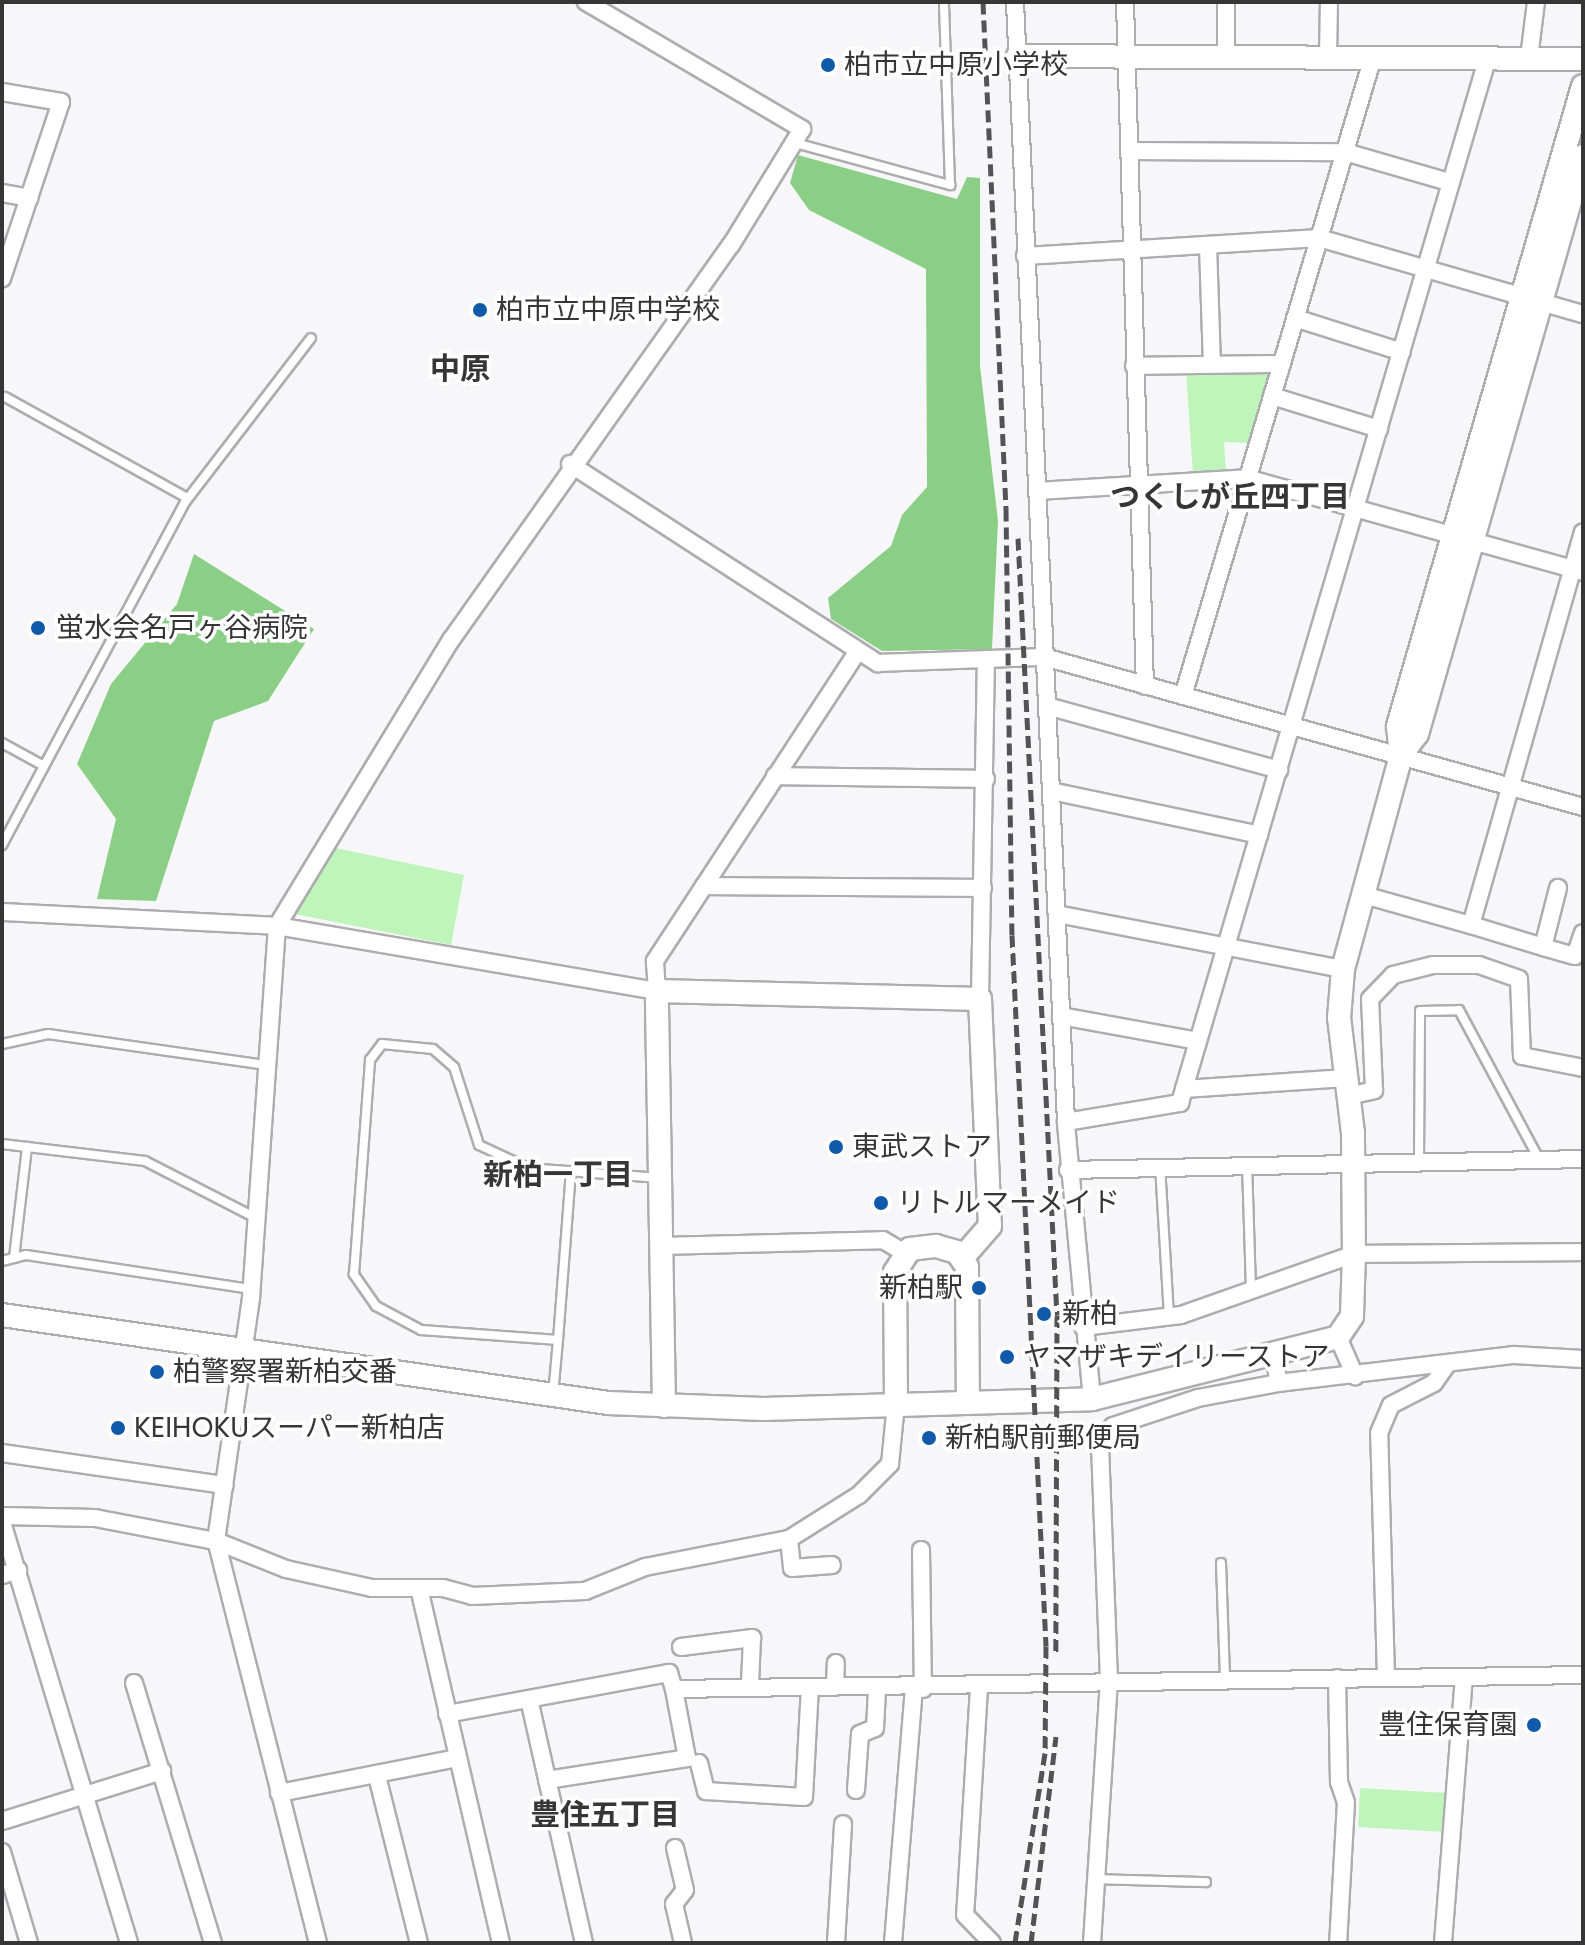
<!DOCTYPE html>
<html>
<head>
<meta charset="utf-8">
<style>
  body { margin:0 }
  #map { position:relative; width:1585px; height:1945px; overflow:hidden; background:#f7f7fa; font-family:Poppins,"Noto Sans JP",sans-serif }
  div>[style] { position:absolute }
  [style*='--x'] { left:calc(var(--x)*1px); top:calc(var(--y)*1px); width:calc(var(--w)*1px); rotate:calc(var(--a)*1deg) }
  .green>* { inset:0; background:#bff5bb }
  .forest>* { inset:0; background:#8bcf87 }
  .roads { filter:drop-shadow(2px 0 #adadaf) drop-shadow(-2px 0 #adadaf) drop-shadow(0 2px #adadaf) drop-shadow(0 -2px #adadaf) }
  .service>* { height:8px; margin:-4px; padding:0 4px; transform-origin:4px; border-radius:4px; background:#fff }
  .minor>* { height:16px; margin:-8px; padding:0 8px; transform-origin:8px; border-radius:8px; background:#fff }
  .tertiary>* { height:22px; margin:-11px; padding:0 11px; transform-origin:11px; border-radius:11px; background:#fff }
  .rail>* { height:5px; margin-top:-2.5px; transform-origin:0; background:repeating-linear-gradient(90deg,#535355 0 12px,transparent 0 18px) }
  .dots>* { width:22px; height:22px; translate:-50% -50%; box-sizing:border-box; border:4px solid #fff; border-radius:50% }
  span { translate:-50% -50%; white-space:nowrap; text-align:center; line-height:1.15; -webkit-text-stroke:7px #fff; paint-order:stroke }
  .poi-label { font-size:28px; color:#363637 }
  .left { translate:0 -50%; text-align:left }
  .right { translate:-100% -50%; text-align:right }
  .neighbourhood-label { font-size:30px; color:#363637; font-weight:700 }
  .frame { position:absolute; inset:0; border:4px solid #363637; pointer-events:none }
</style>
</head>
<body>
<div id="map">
  <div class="green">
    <i style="clip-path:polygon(1267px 369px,1272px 375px,1251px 443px,1224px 442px,1226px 471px,1193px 475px,1186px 371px)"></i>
    <i style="clip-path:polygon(336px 848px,464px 875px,451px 945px,295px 914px)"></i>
    <i style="clip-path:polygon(1360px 1788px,1448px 1793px,1446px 1832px,1358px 1827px)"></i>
  </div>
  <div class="forest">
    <i style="clip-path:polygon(798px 155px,957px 199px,967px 177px,980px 178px,980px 366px,998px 521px,992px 649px,882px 651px,831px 619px,828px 598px,891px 546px,902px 515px,927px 487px,926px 269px,809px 210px,790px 183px)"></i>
    <i style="clip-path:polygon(194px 554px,314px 629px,268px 701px,214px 721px,156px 901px,97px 899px,116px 819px,77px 764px,111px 684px,177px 604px)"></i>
  </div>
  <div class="roads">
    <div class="service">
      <i style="--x:795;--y:143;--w:161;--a:15.2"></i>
      <i style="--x:950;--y:185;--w:183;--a:-91.9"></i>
      <i style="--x:5;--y:397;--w:208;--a:29"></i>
      <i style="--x:2;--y:743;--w:48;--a:28.7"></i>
      <i style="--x:2;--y:845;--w:390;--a:-61.9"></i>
      <i style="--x:186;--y:501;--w:205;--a:-52.5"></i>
      <i style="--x:2;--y:1044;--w:47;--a:-12.3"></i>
      <i style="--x:48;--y:1034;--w:221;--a:8.1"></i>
      <i style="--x:2;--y:1144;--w:144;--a:6.8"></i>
      <i style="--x:145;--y:1161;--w:125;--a:27.2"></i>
      <i style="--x:1419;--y:1160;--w:149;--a:-89.6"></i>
      <i style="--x:1420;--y:1011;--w:39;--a:-1"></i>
      <i style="--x:1459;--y:1010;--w:169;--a:61.8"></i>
      <i style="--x:1247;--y:1163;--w:127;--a:88.2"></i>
      <i style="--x:1160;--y:1165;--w:151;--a:86.6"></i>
      <i style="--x:571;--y:1171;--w:169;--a:94.4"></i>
      <i style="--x:558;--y:1340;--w:137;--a:-175.8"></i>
      <i style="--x:421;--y:1330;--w:51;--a:-151.9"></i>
      <i style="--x:376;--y:1306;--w:39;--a:-125"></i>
      <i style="--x:354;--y:1274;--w:215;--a:-85.7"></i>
      <i style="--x:370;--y:1060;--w:20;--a:-53"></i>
      <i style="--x:382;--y:1044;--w:51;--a:5.6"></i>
      <i style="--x:433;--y:1049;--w:28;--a:41"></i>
      <i style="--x:454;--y:1067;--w:82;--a:72.2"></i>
      <i style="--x:479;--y:1145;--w:54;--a:25.1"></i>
      <i style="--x:528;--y:1168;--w:132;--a:4.3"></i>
      <i style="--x:14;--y:1258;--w:112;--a:-83.3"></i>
      <i style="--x:2;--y:1261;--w:25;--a:-14"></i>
      <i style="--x:26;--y:1255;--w:228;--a:8.6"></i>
      <i style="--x:553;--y:1395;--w:55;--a:-84.8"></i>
      <i style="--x:1221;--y:1563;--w:115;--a:88"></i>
      <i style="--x:1096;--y:1879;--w:110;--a:1.6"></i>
    </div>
    <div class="minor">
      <i style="--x:1015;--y:2;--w:1121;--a:87.39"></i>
      <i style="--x:1125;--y:2;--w:684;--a:88.33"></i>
      <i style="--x:1226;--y:2;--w:54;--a:90"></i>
      <i style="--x:1328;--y:57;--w:55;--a:-89"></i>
      <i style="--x:1529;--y:58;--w:56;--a:-82.9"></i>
      <i style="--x:2;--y:92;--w:60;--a:9.6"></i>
      <i style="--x:61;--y:102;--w:186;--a:108.5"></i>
      <i style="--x:1129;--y:151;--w:216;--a:0.3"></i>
      <i style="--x:1345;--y:152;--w:108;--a:16.1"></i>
      <i style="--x:2;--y:193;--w:28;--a:10"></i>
      <i style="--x:1208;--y:245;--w:119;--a:88.1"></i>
      <i style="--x:1025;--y:256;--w:295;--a:-3.5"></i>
      <i style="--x:1319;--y:238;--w:275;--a:16.1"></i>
      <i style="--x:1295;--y:318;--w:112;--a:17.6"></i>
      <i style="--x:1134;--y:366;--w:148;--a:-0.8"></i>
      <i style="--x:1272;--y:396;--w:112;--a:17.1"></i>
      <i style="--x:570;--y:464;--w:367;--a:32.9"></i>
      <i style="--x:878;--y:663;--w:166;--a:-2.1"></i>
      <i style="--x:1044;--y:657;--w:559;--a:15.55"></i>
      <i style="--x:1037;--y:491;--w:210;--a:-3.5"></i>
      <i style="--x:1247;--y:478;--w:349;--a:15.6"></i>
      <i style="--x:1183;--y:696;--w:667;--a:-73.44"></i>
      <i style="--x:1047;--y:706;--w:241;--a:15.4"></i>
      <i style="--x:775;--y:776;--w:211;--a:0.8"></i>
      <i style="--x:1051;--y:791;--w:213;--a:11.9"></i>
      <i style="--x:704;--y:886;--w:279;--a:0.4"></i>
      <i style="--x:1364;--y:895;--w:111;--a:15.7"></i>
      <i style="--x:1471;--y:925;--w:408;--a:-74.1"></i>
      <i style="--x:2;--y:912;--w:275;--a:2.9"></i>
      <i style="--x:277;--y:926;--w:386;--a:9.7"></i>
      <i style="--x:657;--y:991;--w:30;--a:-94"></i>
      <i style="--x:655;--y:961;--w:369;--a:-56.8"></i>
      <i style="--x:1057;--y:914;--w:291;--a:10.9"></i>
      <i style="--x:1471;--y:925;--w:75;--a:17"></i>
      <i style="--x:1543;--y:947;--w:61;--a:-75.7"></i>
      <i style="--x:1543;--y:947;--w:33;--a:16"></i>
      <i style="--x:1575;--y:956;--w:24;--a:-71"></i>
      <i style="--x:980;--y:999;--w:339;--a:-89"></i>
      <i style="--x:1061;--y:1016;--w:139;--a:10.3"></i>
      <i style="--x:1184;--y:1089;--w:1076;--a:-73.59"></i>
      <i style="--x:1349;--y:1096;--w:26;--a:-13"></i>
      <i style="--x:1374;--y:1090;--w:91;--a:-92.5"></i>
      <i style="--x:1370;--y:999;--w:33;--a:-46"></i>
      <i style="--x:1393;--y:975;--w:41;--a:-14"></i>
      <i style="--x:1433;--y:965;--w:46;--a:0"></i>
      <i style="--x:1479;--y:965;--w:42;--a:19.3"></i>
      <i style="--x:1519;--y:979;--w:77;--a:87.8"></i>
      <i style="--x:1522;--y:1056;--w:62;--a:11.1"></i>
      <i style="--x:1068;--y:1170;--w:515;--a:-1.22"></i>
      <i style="--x:661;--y:1246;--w:222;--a:-1.5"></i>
      <i style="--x:883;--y:1240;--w:26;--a:31"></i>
      <i style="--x:1083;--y:1327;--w:99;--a:-7"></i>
      <i style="--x:1181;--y:1315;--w:183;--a:-19.4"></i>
      <i style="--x:1354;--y:1254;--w:229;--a:-0.5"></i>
      <i style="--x:1338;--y:1337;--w:43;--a:66.4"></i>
      <i style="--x:1278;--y:1383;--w:238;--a:-6.8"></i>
      <i style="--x:1514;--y:1355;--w:69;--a:3.3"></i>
      <i style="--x:1092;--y:1399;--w:278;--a:-95.4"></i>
      <i style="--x:1066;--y:1122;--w:116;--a:-9.5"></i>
      <i style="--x:1180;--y:1103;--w:15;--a:-74"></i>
      <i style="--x:1184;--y:1089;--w:162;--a:-3.9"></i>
      <i style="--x:2;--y:1453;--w:225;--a:8.2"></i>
      <i style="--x:2;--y:1516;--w:93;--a:1.2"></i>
      <i style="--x:95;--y:1518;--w:123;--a:10.8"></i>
      <i style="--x:216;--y:1541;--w:75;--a:21.8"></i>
      <i style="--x:286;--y:1569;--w:88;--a:12.5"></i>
      <i style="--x:372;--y:1588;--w:71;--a:0"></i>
      <i style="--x:443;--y:1588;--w:30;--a:15"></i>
      <i style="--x:472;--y:1596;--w:113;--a:-2.5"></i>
      <i style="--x:585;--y:1591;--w:65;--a:-21.8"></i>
      <i style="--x:645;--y:1567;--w:147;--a:-11"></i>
      <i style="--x:789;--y:1539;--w:83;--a:-32.2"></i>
      <i style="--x:859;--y:1495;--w:44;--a:-45"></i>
      <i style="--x:890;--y:1464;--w:60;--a:-84.3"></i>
      <i style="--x:2;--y:1522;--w:440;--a:73.2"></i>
      <i style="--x:789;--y:1539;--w:29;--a:84"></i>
      <i style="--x:792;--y:1568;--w:40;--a:-4.3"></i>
      <i style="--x:921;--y:1550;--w:139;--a:89.2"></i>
      <i style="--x:2;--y:1575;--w:17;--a:-17"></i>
      <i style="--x:419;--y:1588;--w:364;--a:77"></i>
      <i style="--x:681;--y:1647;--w:72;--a:-7.2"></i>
      <i style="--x:752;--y:1638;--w:46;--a:92.5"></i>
      <i style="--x:1386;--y:1677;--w:244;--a:-91.6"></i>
      <i style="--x:1379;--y:1433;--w:30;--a:-67"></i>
      <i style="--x:1391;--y:1405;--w:48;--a:-27.1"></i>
      <i style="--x:1434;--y:1383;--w:24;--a:-55"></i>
      <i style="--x:1337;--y:1678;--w:104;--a:88.9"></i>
      <i style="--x:1339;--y:1782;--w:21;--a:71"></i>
      <i style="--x:1346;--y:1802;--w:141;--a:93.2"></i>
      <i style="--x:134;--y:1683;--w:272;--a:73.1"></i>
      <i style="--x:835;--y:1687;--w:24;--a:-88"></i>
      <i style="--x:979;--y:1688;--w:227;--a:93.5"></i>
      <i style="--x:965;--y:1915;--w:39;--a:46"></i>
      <i style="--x:529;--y:1699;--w:250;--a:77.3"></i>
      <i style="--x:447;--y:1714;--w:226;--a:-10.5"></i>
      <i style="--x:669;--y:1673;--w:17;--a:73"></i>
      <i style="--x:699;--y:1763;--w:29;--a:76"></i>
      <i style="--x:706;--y:1791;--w:98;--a:3.5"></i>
      <i style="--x:804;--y:1797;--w:110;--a:-86.9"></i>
      <i style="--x:377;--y:1776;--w:172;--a:75.9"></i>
      <i style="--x:547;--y:1780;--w:142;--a:-8.9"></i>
      <i style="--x:687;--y:1758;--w:70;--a:-100.7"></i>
      <i style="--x:674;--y:1689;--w:909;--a:-0.88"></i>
      <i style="--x:856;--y:1790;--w:56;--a:-85.9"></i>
      <i style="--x:860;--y:1734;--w:16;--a:-22"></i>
      <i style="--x:875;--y:1728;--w:39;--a:-87"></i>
      <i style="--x:279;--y:1793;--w:181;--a:-11.1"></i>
      <i style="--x:2;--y:1821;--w:168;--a:-17.4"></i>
      <i style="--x:675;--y:1848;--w:43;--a:76.6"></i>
      <i style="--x:685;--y:1890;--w:18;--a:128"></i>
      <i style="--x:674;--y:1904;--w:40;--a:77"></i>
      <i style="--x:2;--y:1852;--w:95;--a:73.5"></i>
      <i style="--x:318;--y:1943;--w:415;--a:-104.2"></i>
      <i style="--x:216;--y:1541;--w:246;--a:-81.8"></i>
      <i style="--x:251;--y:1298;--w:373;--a:-86"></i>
      <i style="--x:277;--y:926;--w:335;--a:-58.7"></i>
      <i style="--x:451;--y:640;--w:484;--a:-54.7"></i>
      <i style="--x:731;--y:245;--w:136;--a:-58.5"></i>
      <i style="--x:802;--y:129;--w:251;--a:-149.5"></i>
      <i style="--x:836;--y:1943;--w:119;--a:-86.6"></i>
      <i style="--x:893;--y:1943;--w:255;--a:-85.3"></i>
      <i style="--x:1092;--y:1943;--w:264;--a:-86.3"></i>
      <i style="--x:1109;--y:1680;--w:237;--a:-92.2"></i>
      <i style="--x:1100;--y:1443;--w:21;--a:-53"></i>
      <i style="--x:1113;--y:1426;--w:89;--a:-18.2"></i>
      <i style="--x:1198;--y:1398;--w:81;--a:-10.6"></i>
      <i style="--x:1278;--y:1383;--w:27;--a:-96"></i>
      <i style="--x:1443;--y:1943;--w:266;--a:-85.5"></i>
    </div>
    <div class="tertiary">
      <i style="--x:1018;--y:56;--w:565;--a:0.3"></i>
      <i style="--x:1401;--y:755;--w:26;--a:-53"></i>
      <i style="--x:1417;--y:734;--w:601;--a:-73.98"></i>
      <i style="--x:2;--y:1315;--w:612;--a:8.26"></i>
      <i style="--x:608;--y:1403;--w:155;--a:2.2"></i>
      <i style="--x:763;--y:1409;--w:329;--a:-1.7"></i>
      <i style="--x:1092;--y:1399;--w:254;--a:-14.1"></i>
      <i style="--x:1338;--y:1337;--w:25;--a:-56"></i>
      <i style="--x:1352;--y:1316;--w:62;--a:-88.2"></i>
      <i style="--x:1354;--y:1254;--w:121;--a:-90.5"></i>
      <i style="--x:1353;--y:1133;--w:116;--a:-96.9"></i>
      <i style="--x:1339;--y:1018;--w:49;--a:-85.3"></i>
      <i style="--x:1343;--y:969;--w:222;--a:-74.8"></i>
      <i style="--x:1401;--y:755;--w:29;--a:-96"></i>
      <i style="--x:1398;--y:726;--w:666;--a:-73.88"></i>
      <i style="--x:896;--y:1404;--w:132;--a:-90.4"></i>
      <i style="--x:895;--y:1272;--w:27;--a:-57"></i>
      <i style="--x:910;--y:1249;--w:26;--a:-7"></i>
      <i style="--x:936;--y:1246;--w:22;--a:16"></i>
      <i style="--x:957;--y:1252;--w:18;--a:56"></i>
      <i style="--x:967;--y:1267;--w:136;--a:89.6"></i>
      <i style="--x:664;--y:1406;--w:415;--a:-91"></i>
      <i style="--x:657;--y:991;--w:323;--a:1.4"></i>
      <i style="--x:980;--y:999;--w:227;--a:87.5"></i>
      <i style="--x:990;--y:1226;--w:41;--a:131.1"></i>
    </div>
  </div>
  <div class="rail">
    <i style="--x:983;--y:2;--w:508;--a:87.4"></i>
    <i style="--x:1006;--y:509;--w:426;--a:89.2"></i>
    <i style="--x:1012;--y:935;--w:712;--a:87.26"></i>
    <i style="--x:1046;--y:1646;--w:107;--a:90.5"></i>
    <i style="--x:1045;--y:1753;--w:192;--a:99"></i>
    <i style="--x:1018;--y:538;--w:778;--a:87.13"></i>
    <i style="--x:1057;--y:1315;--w:338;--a:90.2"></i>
    <i style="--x:1031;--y:1943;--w:208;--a:-83.1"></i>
  </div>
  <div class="dots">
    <i style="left:828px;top:65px;background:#105aa9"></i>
    <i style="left:480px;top:310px;background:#105aa9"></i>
    <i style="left:38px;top:628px;background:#105aa9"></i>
    <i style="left:836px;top:1147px;background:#105aa9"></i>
    <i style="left:881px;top:1203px;background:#105aa9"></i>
    <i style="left:979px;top:1288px;background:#105aa9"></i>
    <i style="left:1044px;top:1314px;background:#105aa9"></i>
    <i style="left:1007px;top:1357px;background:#105aa9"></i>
    <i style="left:157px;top:1372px;background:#105aa9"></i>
    <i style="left:118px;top:1428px;background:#105aa9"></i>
    <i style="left:929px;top:1438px;background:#105aa9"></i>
    <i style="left:1534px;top:1725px;background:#105aa9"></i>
  </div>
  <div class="poi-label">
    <span class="left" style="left:844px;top:65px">柏市立中原小学校</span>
    <span class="left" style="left:496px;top:310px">柏市立中原中学校</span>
    <span class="left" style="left:56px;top:628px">蛍水会名戸ヶ谷病院</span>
    <span class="left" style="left:852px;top:1147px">東武ストア</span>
    <span class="left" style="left:897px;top:1203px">リトルマーメイド</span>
    <span class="right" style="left:963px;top:1288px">新柏駅</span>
    <span class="left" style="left:1062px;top:1314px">新柏</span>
    <span class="left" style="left:1023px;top:1357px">ヤマザキデイリーストア</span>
    <span class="left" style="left:173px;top:1372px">柏警察署新柏交番</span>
    <span class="left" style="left:134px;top:1428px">KEIHOKUスーパー新柏店</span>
    <span class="left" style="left:945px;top:1438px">新柏駅前郵便局</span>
    <span class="right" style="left:1518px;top:1725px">豊住保育園</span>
  </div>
  <div class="neighbourhood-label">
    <span style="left:460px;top:369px">中原</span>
    <span style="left:1230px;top:497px">つくしが丘四丁目</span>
    <span style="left:558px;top:1175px">新柏一丁目</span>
    <span style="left:605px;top:1815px">豊住五丁目</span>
  </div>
  <div class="frame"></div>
</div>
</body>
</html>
